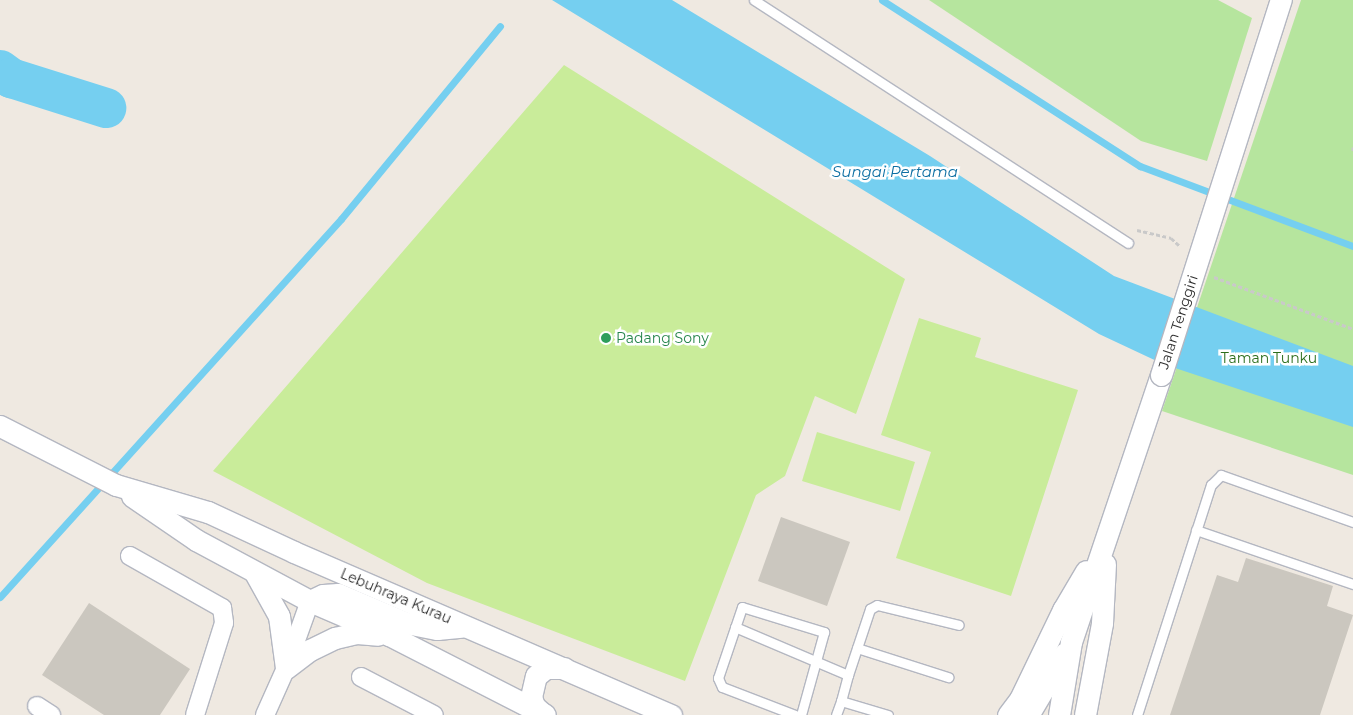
<!DOCTYPE html>
<html>
<head>
<meta charset="utf-8">
<style>
  body { margin:0 }
  #map { position:relative; width:1353px; height:715px; overflow:hidden; background:#efe9e1; font-family:Montserrat,sans-serif }
  div>[style] { position:absolute }
  [style*='--x'] { left:calc(var(--x)*1px); top:calc(var(--y)*1px); width:calc(var(--w)*1px); rotate:calc(var(--a)*1deg) }
  .green>* { inset:0; background:#b6e59e }
  .pitch>* { inset:0; background:#c9ec9a }
  .water>* { inset:0; background:#75cff0 }
  .stream>* { height:7px; margin:-3.5px; padding:0 3.5px; transform-origin:3.5px; border-radius:3.5px; background:#75cff0 }
  .river>* { height:40px; margin:-20px; padding:0 20px; transform-origin:20px; border-radius:20px; background:#75cff0 }
  .building>* { inset:0; background:#cbc7bf }
  .path>* { height:3px; margin-top:-1.5px; transform-origin:0; background:repeating-linear-gradient(90deg,#c9c9c9 0 4px,transparent 0 6.5px) }
  .roads { filter:drop-shadow(1px 0 #b4b7c1) drop-shadow(-1px 0 #b4b7c1) drop-shadow(0 1px #b4b7c1) drop-shadow(0 -1px #b4b7c1) }
  .service>* { height:9px; margin:-4.5px; padding:0 4.5px; transform-origin:4.5px; border-radius:4.5px; background:#fff }
  .minor>* { height:18px; margin:-9px; padding:0 9px; transform-origin:9px; border-radius:9px; background:#fff }
  .tertiary>* { height:21px; margin:-10.5px; padding:0 10.5px; transform-origin:10.5px; border-radius:10.5px; background:#fff }
  .bridges { filter:drop-shadow(1px 0 #b4b7c1) drop-shadow(-1px 0 #b4b7c1) drop-shadow(0 1px #b4b7c1) drop-shadow(0 -1px #b4b7c1) }
  .tertiary-bridge>* { height:21px; margin:-10.5px; padding:0 10.5px; transform-origin:10.5px; border-radius:10.5px; background:#fff }
  .dots>* { width:14px; height:14px; translate:-50% -50%; box-sizing:border-box; border:2px solid #fff; border-radius:50% }
  span { translate:-50% -50%; white-space:nowrap; text-align:center; line-height:1.15; -webkit-text-stroke:5px #fff; paint-order:stroke }
  .street-label { font-size:14px; color:#2e2e2e }
  .leisure-label { font-size:14px; color:#27864d }
  .left { translate:0 -50%; text-align:left }
  .park-label { font-size:14px; color:#2c6e1b }
  .water-label { font-size:15px; color:#0d6fa3; font-style:italic }
</style>
</head>
<body>
<div id="map">
  <div class="green">
    <i style="clip-path:polygon(929px 0,1218px 0,1252px 18px,1207px 161px,1141px 141px)"></i>
    <i style="clip-path:polygon(1301px 0,1353px 0,1353px 475px,1162px 411px)"></i>
  </div>
  <div class="pitch">
    <i style="clip-path:polygon(564px 65px,905px 279px,856px 414px,815px 396px,785px 476px,756px 495px,685px 681px,427px 583px,213px 471px)"></i>
    <i style="clip-path:polygon(919px 318px,981px 338px,975px 357px,1078px 390px,1011px 596px,896px 558px,931px 452px,881px 435px)"></i>
    <i style="clip-path:polygon(817px 432px,915px 462px,900px 511px,802px 481px)"></i>
  </div>
  <div class="water">
    <i style="clip-path:polygon(552px 0,672px 0,930px 156px,1114px 276px,1353px 366px,1353px 427px,1163px 364px,1099px 334px)"></i>
  </div>
  <div class="stream">
    <i style="--x:882;--y:0;--w:307;--a:32.8"></i>
    <i style="--x:1140;--y:166;--w:228;--a:20.6"></i>
    <i style="--x:0;--y:597;--w:509;--a:-47.95"></i>
    <i style="--x:341;--y:219;--w:250;--a:-50.5"></i>
  </div>
  <div class="river">
    <i style="--x:0;--y:70;--w:14;--a:36"></i>
    <i style="--x:11;--y:78;--w:100;--a:17.5"></i>
  </div>
  <div class="building">
    <i style="clip-path:polygon(781px 517px,850px 542px,827px 606px,758px 581px)"></i>
    <i style="clip-path:polygon(1246px 558px,1333px 586px,1327px 606px,1353px 615px,1320px 715px,1170px 715px,1217px 575px,1238px 582px)"></i>
    <i style="clip-path:polygon(89px 603px,190px 669px,160px 715px,104px 715px,42px 675px)"></i>
  </div>
  <div class="path">
    <i style="--x:1353;--y:147;--w:4;--a:90"></i>
    <i style="--x:1137;--y:230;--w:35;--a:13"></i>
    <i style="--x:1171;--y:238;--w:12;--a:42"></i>
    <i style="--x:1214;--y:277;--w:148;--a:20.5"></i>
  </div>
  <div class="roads">
    <div class="service">
      <i style="--x:754;--y:0;--w:446;--a:33"></i>
      <i style="--x:1196;--y:530;--w:166;--a:19"></i>
      <i style="--x:735;--y:627;--w:123;--a:23"></i>
      <i style="--x:848;--y:675;--w:70;--a:-71.6"></i>
      <i style="--x:870;--y:609;--w:8;--a:-30"></i>
      <i style="--x:877;--y:605;--w:84;--a:13.7"></i>
      <i style="--x:857;--y:648;--w:96;--a:17.7"></i>
      <i style="--x:848;--y:675;--w:27;--a:105"></i>
      <i style="--x:841;--y:701;--w:49;--a:16.6"></i>
      <i style="--x:795;--y:715;--w:78;--a:-159"></i>
      <i style="--x:722;--y:687;--w:10;--a:-114"></i>
      <i style="--x:718;--y:678;--w:75;--a:-71.3"></i>
      <i style="--x:742;--y:607;--w:86;--a:17"></i>
      <i style="--x:824;--y:632;--w:86;--a:105.5"></i>
      <i style="--x:836;--y:715;--w:15;--a:-70"></i>
      <i style="--x:1137;--y:715;--w:242;--a:-72.2"></i>
      <i style="--x:1211;--y:485;--w:14;--a:-45"></i>
      <i style="--x:1221;--y:475;--w:140;--a:19.6"></i>
    </div>
    <div class="minor">
      <i style="--x:130;--y:556;--w:106;--a:29.5"></i>
      <i style="--x:222;--y:608;--w:15;--a:82"></i>
      <i style="--x:224;--y:623;--w:96;--a:107.5"></i>
      <i style="--x:361;--y:677;--w:82;--a:27.5"></i>
      <i style="--x:37;--y:706;--w:17;--a:33"></i>
      <i style="--x:265;--y:715;--w:51;--a:-65.9"></i>
      <i style="--x:286;--y:668;--w:71;--a:-70.3"></i>
    </div>
    <div class="tertiary">
      <i style="--x:0;--y:426;--w:130;--a:27"></i>
      <i style="--x:116;--y:485;--w:96;--a:16.4"></i>
      <i style="--x:208;--y:512;--w:95;--a:24.9"></i>
      <i style="--x:294;--y:552;--w:411;--a:23.4"></i>
      <i style="--x:132;--y:496;--w:78;--a:34.5"></i>
      <i style="--x:196;--y:540;--w:129;--a:28.2"></i>
      <i style="--x:310;--y:601;--w:86;--a:23.3"></i>
      <i style="--x:389;--y:635;--w:175;--a:27.1"></i>
      <i style="--x:255;--y:573;--w:49;--a:60.8"></i>
      <i style="--x:279;--y:616;--w:52;--a:82.3"></i>
      <i style="--x:310;--y:601;--w:14;--a:-25"></i>
      <i style="--x:323;--y:595;--w:15;--a:-4"></i>
      <i style="--x:338;--y:594;--w:74;--a:23.1"></i>
      <i style="--x:406;--y:623;--w:32;--a:11"></i>
      <i style="--x:437;--y:629;--w:24;--a:-5"></i>
      <i style="--x:286;--y:668;--w:30;--a:-37"></i>
      <i style="--x:310;--y:650;--w:28;--a:-26"></i>
      <i style="--x:335;--y:638;--w:23;--a:-13"></i>
      <i style="--x:357;--y:633;--w:21;--a:5"></i>
      <i style="--x:543;--y:714;--w:12;--a:-138"></i>
      <i style="--x:534;--y:706;--w:9;--a:-108"></i>
      <i style="--x:531;--y:697;--w:22;--a:-77"></i>
      <i style="--x:536;--y:676;--w:13;--a:-39"></i>
      <i style="--x:546;--y:668;--w:18;--a:0"></i>
      <i style="--x:1008;--y:715;--w:20;--a:-53"></i>
      <i style="--x:1020;--y:699;--w:99;--a:-64.2"></i>
      <i style="--x:1063;--y:610;--w:45;--a:-59.5"></i>
      <i style="--x:1028;--y:715;--w:72;--a:-59.2"></i>
      <i style="--x:1059;--y:715;--w:74;--a:-80.7"></i>
      <i style="--x:1071;--y:642;--w:282;--a:-71.4"></i>
      <i style="--x:1085;--y:715;--w:94;--a:-79.5"></i>
      <i style="--x:1102;--y:623;--w:59;--a:-87.1"></i>
    </div>
  </div>
  <div class="bridges">
    <div class="tertiary-bridge">
      <i style="--x:1161;--y:375;--w:394;--a:-72.3"></i>
    </div>
  </div>
  <div class="dots">
    <i style="left:606px;top:338px;background:#2e9e5b"></i>
  </div>
  <div class="street-label">
    <span style="left:1178px;top:322px;rotate:-72deg">Jalan Tenggiri</span>
    <span style="left:396px;top:596px;rotate:23deg">Lebuhraya Kurau</span>
  </div>
  <div class="leisure-label">
    <span class="left" style="left:616px;top:338px">Padang Sony</span>
  </div>
  <div class="park-label">
    <span style="left:1269px;top:358px">Taman Tunku</span>
  </div>
  <div class="water-label">
    <span style="left:895px;top:172px">Sungai Pertama</span>
  </div>
</div>
</body>
</html>
